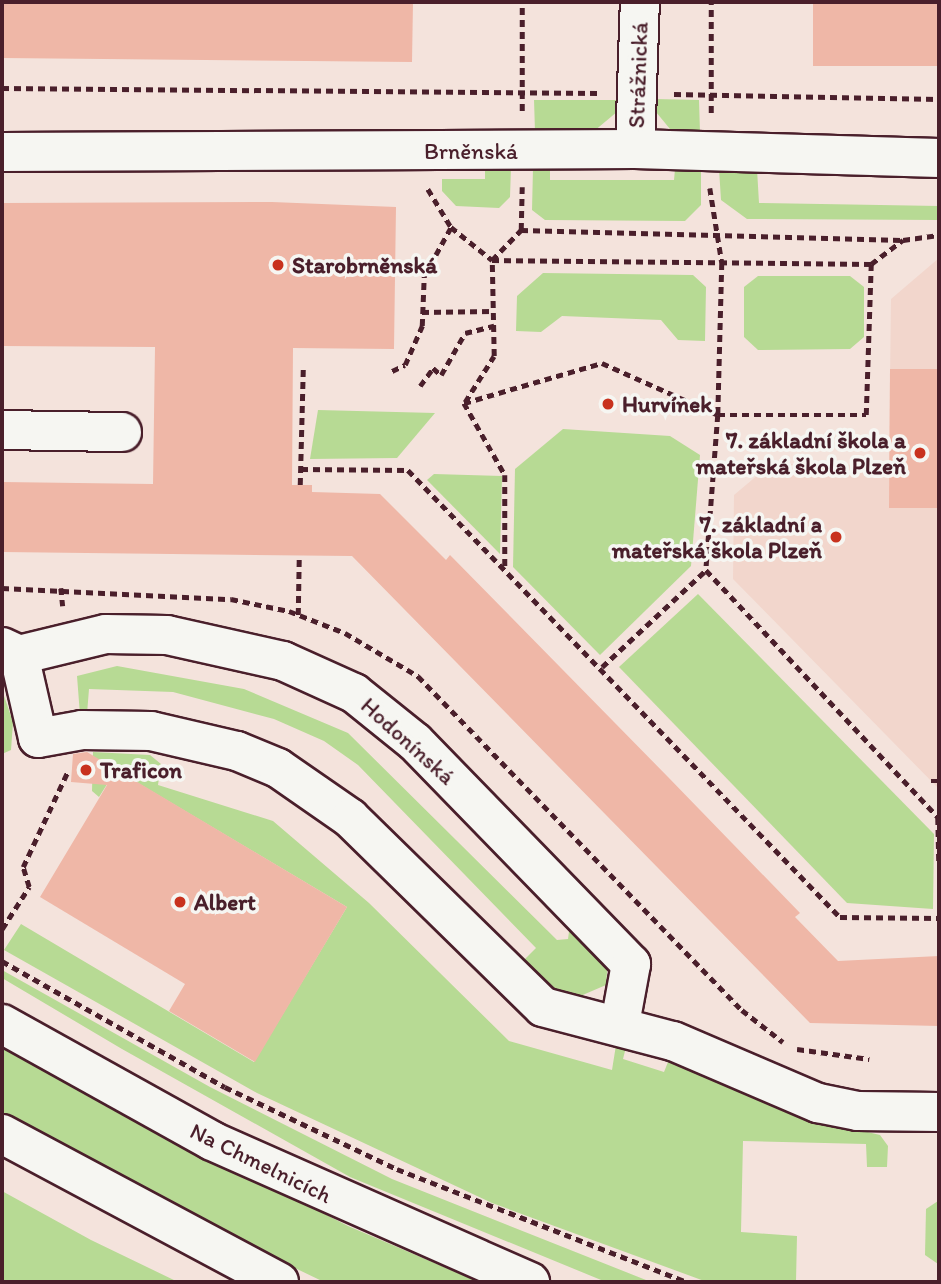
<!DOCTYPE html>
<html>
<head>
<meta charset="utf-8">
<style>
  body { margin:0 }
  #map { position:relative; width:941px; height:1284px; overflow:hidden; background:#f4e3dc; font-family:Itim,sans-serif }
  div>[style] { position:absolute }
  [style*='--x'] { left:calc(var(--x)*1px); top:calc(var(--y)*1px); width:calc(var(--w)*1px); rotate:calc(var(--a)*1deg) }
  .built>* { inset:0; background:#f2d6cc }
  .green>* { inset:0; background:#b7da94 }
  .building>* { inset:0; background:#efb7a7 }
  .path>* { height:4.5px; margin-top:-2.25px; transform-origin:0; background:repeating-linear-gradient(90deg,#4a1f2b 0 7px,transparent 0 12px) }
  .roads { filter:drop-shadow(2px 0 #4a1f2b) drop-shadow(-2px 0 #4a1f2b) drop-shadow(0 2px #4a1f2b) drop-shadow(0 -2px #4a1f2b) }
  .minor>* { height:38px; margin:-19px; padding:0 19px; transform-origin:19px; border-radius:19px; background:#f6f6f2 }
  .dots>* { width:19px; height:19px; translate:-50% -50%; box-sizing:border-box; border:4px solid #f6f6f2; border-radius:50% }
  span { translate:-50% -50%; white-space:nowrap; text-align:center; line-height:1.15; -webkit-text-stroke:7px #f6f6f2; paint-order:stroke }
  .street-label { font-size:23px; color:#4a1f2b }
  .poi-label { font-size:23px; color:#4a1f2b; font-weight:700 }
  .left { translate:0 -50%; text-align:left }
  .right { translate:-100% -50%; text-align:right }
  .frame { position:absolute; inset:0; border:4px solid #4a1f2b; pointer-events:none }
</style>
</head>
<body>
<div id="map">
  <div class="built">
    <i style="clip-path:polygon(939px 258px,939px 789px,733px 579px,734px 495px,771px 464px,889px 465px,891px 299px)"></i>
  </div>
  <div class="green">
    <i style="clip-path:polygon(655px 99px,699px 100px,700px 133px,670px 129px,656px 112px)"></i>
    <i style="clip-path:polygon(534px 100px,618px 100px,618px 111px,593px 132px,535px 132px)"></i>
    <i style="clip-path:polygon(485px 167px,511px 167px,510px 197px,499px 208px,456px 206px,442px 191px,442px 179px,485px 179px)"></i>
    <i style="clip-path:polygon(533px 168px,550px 168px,550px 180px,674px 180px,675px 169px,701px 169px,701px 205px,685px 221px,545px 220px,532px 210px)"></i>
    <i style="clip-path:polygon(719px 169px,757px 169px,759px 203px,939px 206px,939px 220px,747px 219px,721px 200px)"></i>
    <i style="clip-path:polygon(543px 273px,693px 275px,706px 287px,705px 341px,678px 340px,661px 320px,562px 316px,541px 332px,516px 331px,517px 296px)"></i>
    <i style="clip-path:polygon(758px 276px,850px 276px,864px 287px,864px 337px,850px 349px,758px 350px,744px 337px,744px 287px)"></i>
    <i style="clip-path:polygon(318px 410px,435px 413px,397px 458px,310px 459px)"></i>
    <i style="clip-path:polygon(563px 429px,670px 436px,700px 455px,691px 566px,600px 655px,513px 567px,515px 469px)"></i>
    <i style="clip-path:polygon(434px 474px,502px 476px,500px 554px,427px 480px)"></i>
    <i style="clip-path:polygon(698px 594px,934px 834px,933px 909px,847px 903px,619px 667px)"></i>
    <i style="clip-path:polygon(117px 666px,244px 689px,348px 733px,557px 940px,568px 939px,571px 917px,608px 960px,606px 985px,578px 997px,551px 992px,518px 966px,536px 948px,358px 765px,324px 741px,274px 719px,173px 692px,89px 689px,87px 714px,80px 715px,77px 676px)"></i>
    <i style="clip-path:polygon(2px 690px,13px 722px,11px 750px,2px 754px)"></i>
    <i style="clip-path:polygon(93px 752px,150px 755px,161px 764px,158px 785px,273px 821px,369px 903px,509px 1041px,612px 1070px,616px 1045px,627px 1043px,623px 1059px,664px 1072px,670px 1057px,789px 1113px,880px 1135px,888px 1146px,887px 1167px,867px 1167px,866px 1144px,743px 1141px,741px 1232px,797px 1236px,796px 1282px,707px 1282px,492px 1203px,257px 1093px,4px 950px,21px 924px,254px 1062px,347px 907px,116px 770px,99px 797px,92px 791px)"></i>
    <i style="clip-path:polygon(2px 970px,210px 1087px,392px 1179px,651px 1282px,606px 1282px,350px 1177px,122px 1049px,2px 978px)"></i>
    <i style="clip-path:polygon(2px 1047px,348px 1226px,479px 1282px,324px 1282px,193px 1219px,2px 1112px)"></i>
    <i style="clip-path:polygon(2px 1191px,91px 1240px,178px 1282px,2px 1282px)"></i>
    <i style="clip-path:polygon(938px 1201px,939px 1240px,938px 1264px,925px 1255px,926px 1209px)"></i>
  </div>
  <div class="building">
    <i style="clip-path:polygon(2px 2px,413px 2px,412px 62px,2px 58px)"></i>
    <i style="clip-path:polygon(813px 2px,939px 2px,939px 66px,813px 66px)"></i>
    <i style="clip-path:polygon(272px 202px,396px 207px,394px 349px,293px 348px,292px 485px,312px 485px,312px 492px,380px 494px,446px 560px,450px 555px,668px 777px,800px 913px,795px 917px,838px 961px,939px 956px,939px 1026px,810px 1023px,352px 556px,2px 552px,2px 482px,153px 484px,155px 347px,2px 346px,2px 203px)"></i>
    <i style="clip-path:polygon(890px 369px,939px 369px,939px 508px,889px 508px)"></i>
    <i style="clip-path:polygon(87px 752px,347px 907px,255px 1062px,169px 1011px,185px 984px,40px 897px,107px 785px,71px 782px,73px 754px)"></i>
  </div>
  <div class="path">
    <i style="--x:2;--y:88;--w:597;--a:0.48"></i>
    <i style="--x:674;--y:94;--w:265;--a:1.1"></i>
    <i style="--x:522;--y:111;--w:109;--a:-90"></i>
    <i style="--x:711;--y:113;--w:111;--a:-90"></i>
    <i style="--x:710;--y:188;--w:76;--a:80.9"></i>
    <i style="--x:722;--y:263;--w:152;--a:91.5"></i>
    <i style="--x:718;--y:415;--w:148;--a:0"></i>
    <i style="--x:866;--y:415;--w:151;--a:-88.1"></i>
    <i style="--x:428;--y:189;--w:44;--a:58.8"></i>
    <i style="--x:451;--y:227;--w:53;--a:38.8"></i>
    <i style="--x:492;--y:260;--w:379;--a:0.6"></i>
    <i style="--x:871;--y:264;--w:40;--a:-37"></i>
    <i style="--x:903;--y:240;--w:36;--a:-8"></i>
    <i style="--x:521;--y:230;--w:381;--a:1.5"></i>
    <i style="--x:422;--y:312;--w:71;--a:-0.8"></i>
    <i style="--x:392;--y:371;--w:14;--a:-25"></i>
    <i style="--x:405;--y:365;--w:43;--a:-66.4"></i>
    <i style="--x:422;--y:326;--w:50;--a:-87.7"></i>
    <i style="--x:424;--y:276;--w:56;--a:-61.1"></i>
    <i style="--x:420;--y:386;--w:22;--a:-54"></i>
    <i style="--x:433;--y:368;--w:11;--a:41"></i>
    <i style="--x:441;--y:375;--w:48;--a:-60.3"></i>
    <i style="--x:465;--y:333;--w:30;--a:-14"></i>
    <i style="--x:465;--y:402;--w:54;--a:-57.8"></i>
    <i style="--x:494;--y:356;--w:96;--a:-91.2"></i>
    <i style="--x:492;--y:260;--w:42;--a:-46"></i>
    <i style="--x:521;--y:230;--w:43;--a:-88.7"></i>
    <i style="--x:464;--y:403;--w:144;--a:-16.2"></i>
    <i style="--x:602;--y:363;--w:127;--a:24.1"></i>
    <i style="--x:718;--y:415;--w:155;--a:94.4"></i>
    <i style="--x:706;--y:570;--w:340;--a:46.8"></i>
    <i style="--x:464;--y:403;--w:83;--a:60.3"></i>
    <i style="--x:505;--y:475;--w:95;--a:90"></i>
    <i style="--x:301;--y:469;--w:107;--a:0.5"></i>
    <i style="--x:408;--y:470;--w:622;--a:45.98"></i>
    <i style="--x:840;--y:917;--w:99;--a:0.6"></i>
    <i style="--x:300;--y:485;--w:116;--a:-88.5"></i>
    <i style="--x:2;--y:588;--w:229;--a:2.8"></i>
    <i style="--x:231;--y:599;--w:59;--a:11.7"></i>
    <i style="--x:289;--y:611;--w:60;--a:21.4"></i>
    <i style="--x:345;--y:633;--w:85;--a:30.5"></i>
    <i style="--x:418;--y:676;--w:465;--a:45.9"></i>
    <i style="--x:742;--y:1010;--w:52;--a:38"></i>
    <i style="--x:61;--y:588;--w:18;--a:84"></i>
    <i style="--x:298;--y:615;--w:60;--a:-89"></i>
    <i style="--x:602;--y:667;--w:142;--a:-43"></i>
    <i style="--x:931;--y:781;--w:8;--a:0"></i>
    <i style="--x:938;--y:818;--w:44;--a:88.7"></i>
    <i style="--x:2;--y:929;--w:50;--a:-57.3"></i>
    <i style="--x:29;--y:887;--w:21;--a:-107"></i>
    <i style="--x:23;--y:867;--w:106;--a:-64.9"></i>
    <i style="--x:2;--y:961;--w:256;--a:29.5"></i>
    <i style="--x:225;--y:1087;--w:191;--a:25.5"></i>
    <i style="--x:397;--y:1169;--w:311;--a:21.3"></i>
    <i style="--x:797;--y:1049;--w:73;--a:7.9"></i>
  </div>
  <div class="roads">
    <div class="minor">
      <i style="--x:635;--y:149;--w:147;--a:-88.1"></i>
      <i style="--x:2;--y:152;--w:633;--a:-0.27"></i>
      <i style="--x:635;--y:149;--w:304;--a:1.7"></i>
      <i style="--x:2;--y:430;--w:120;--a:1"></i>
      <i style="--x:2;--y:647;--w:19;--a:25"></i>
      <i style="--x:19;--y:655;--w:89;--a:-13.6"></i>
      <i style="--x:106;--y:634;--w:61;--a:0.9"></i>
      <i style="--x:167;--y:635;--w:119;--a:12.6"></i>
      <i style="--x:283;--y:661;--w:78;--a:24.3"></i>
      <i style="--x:354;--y:693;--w:78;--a:38.8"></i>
      <i style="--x:415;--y:742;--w:310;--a:45.8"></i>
      <i style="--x:631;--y:964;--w:61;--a:100.4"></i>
      <i style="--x:19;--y:655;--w:85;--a:77.1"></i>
      <i style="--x:38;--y:738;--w:45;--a:-10.3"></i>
      <i style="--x:82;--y:730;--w:69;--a:0.8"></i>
      <i style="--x:151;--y:731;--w:88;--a:13.1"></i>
      <i style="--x:237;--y:751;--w:44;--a:22.5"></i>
      <i style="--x:278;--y:768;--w:88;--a:34.8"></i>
      <i style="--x:350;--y:818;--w:270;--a:44.4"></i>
      <i style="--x:543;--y:1007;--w:134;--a:14.7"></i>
      <i style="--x:673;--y:1041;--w:158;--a:23.2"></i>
      <i style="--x:818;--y:1103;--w:41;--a:11.3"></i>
      <i style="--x:858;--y:1111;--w:81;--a:0.7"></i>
      <i style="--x:2;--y:1024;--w:240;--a:29.1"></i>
      <i style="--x:212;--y:1141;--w:348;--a:23.9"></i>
      <i style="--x:2;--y:1134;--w:314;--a:28.1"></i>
    </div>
  </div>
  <div class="dots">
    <i style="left:278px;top:265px;background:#c8321e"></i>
    <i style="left:608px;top:404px;background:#c8321e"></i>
    <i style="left:920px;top:453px;background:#c8321e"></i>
    <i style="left:836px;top:537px;background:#c8321e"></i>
    <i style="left:86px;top:770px;background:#c8321e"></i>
    <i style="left:180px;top:902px;background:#c8321e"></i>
  </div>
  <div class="street-label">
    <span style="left:638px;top:75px;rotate:-88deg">Strážnická</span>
    <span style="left:471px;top:151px">Brněnská</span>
    <span style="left:408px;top:741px;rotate:42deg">Hodonínská</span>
    <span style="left:261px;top:1163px;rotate:26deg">Na Chmelnicích</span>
  </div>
  <div class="poi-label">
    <span class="left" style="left:292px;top:265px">Starobrněnská</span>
    <span class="left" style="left:622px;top:404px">Hurvínek</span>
    <span class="right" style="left:906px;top:453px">7. základní škola a<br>mateřská škola Plzeň</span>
    <span class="right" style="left:822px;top:537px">7. základní a<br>mateřská škola Plzeň</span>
    <span class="left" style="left:100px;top:770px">Traficon</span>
    <span class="left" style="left:194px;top:902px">Albert</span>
  </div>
  <div class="frame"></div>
</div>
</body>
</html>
